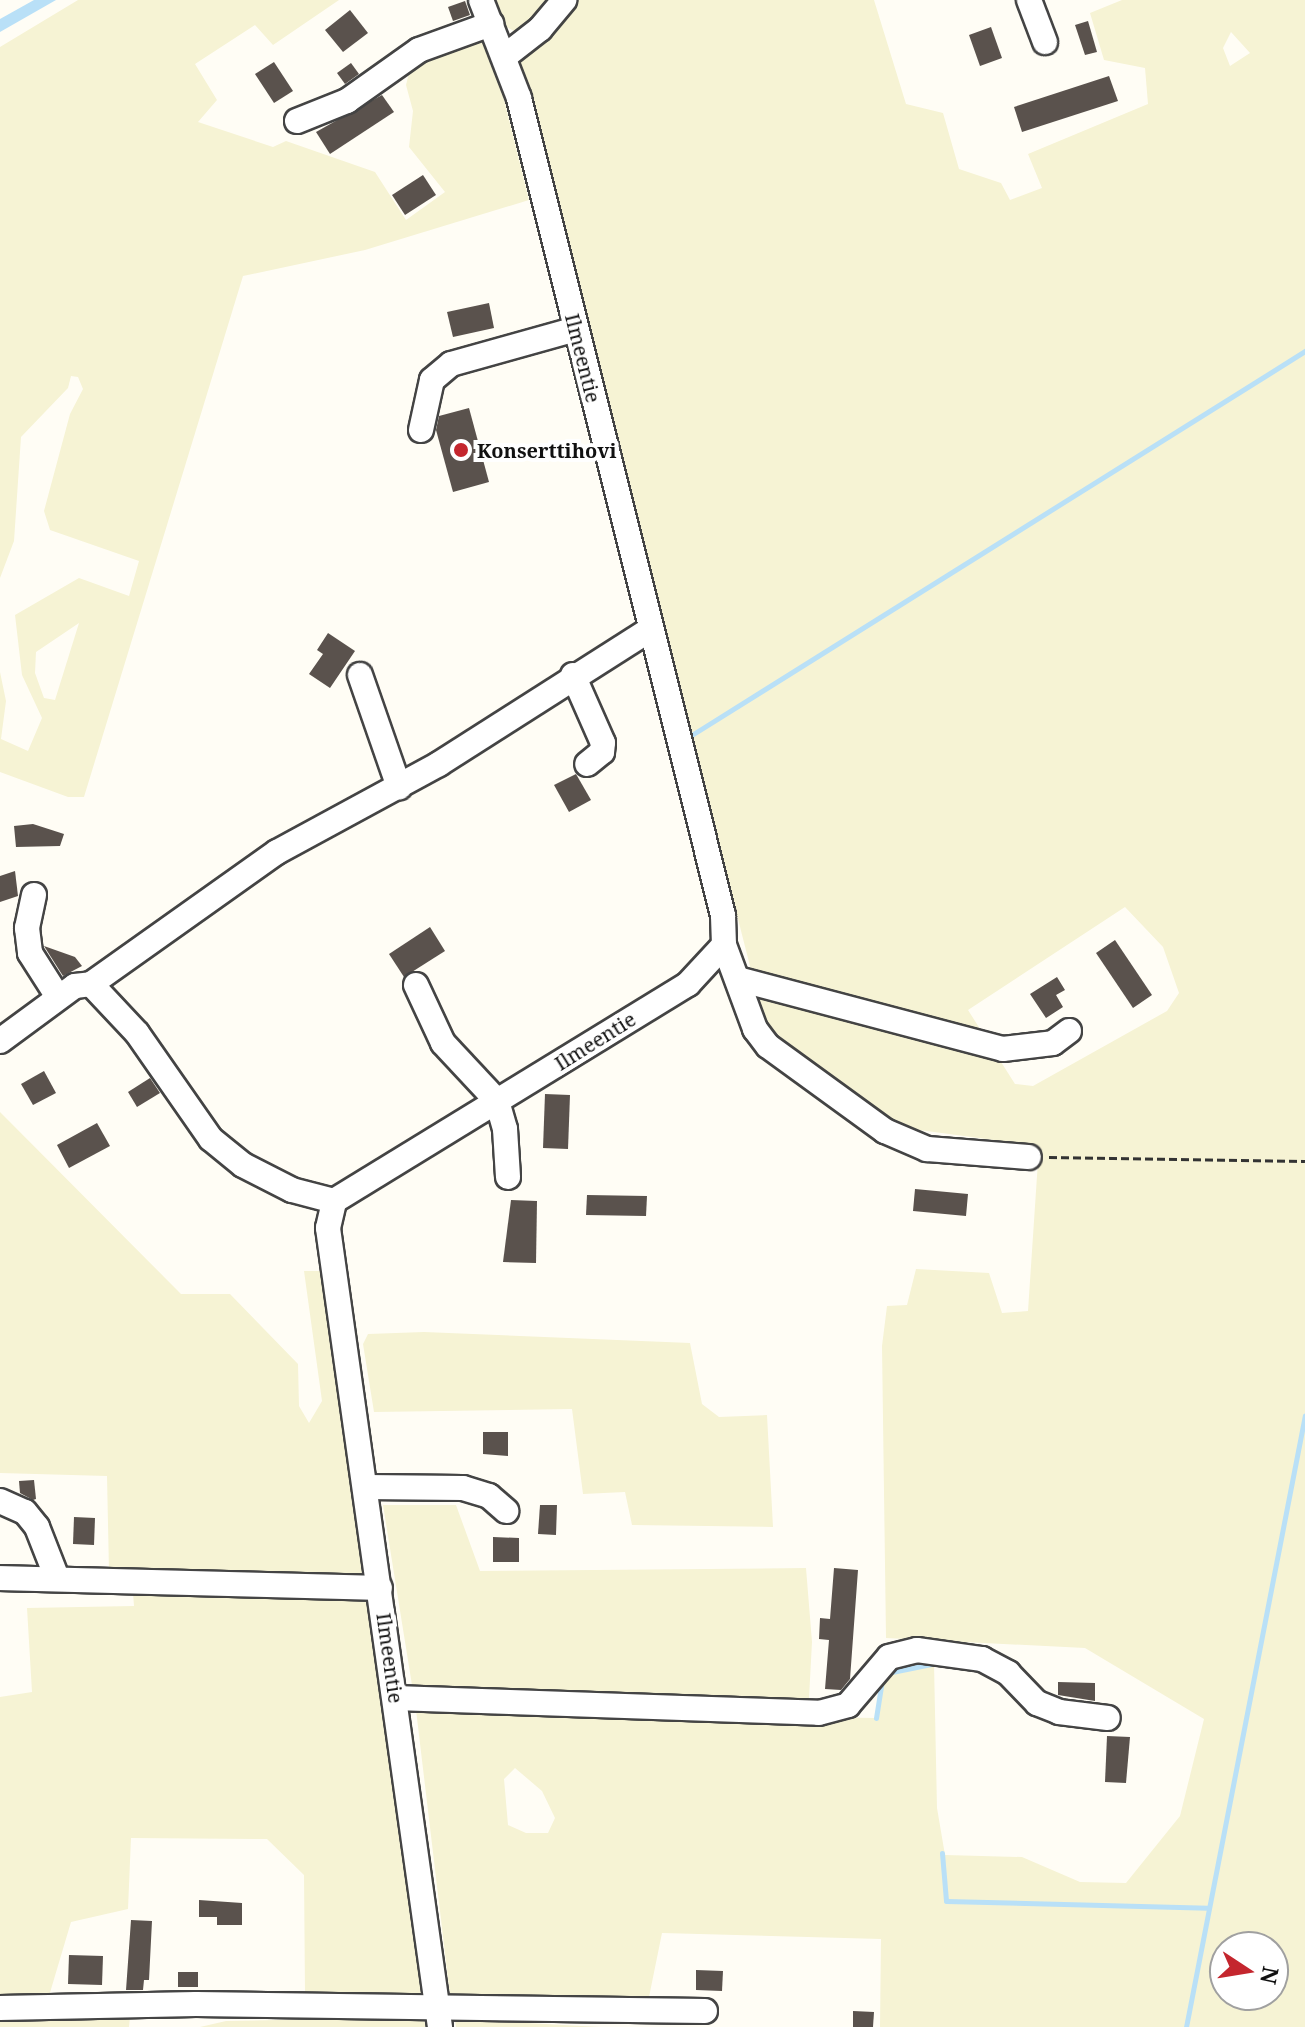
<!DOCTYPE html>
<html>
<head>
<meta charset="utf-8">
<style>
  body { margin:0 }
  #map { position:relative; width:1305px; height:2027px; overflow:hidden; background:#fffdf5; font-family:"Noto Serif",serif }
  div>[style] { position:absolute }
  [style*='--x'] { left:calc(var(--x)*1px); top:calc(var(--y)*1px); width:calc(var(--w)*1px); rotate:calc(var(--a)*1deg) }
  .farmland>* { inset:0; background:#f6f3d4 }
  .water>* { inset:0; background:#b9e0f7 }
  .stream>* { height:5px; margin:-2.5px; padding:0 2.5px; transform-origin:2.5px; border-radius:2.5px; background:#b9e0f7 }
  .building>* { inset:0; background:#5a524d }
  .path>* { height:3px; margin-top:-1.5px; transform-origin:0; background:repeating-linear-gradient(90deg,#333 0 8px,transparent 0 12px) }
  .roads { filter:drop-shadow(2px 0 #444) drop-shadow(-2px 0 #444) drop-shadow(0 2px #444) drop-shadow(0 -2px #444) }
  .minor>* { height:24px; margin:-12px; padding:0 12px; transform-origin:12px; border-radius:12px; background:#fff }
  .dots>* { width:22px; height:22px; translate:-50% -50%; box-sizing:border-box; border:4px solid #fff; border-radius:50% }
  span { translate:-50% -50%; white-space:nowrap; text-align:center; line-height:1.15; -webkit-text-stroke:8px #fff; paint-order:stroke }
  .street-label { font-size:20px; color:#111 }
  .poi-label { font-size:20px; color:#111; font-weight:700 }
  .left { translate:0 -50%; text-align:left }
  .north { position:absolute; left:1209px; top:1931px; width:80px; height:80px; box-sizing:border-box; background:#fff; border:2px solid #a0a0a0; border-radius:50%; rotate:102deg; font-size:22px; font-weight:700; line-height:32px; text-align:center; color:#111 }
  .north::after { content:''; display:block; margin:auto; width:28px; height:36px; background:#c4262e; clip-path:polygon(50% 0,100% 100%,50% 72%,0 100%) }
</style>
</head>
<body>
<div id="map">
  <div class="farmland">
    <i style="clip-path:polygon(evenodd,78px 0,339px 0,273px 45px,255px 25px,195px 64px,217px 100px,198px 122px,273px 147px,286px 141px,375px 172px,406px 220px,445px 192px,409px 147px,413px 111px,406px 85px,412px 61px,479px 33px,489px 39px,529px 200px,365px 250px,243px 276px,84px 797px,68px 797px,0 772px,0 672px,6px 701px,1px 739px,28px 751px,42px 718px,22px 675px,15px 615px,79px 578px,129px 596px,139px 561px,50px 530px,44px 511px,70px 414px,83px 389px,78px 377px,71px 376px,68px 388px,21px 437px,14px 541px,0 578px,0 47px,78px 0,79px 623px,55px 700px,44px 698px,35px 673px,36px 652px,79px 623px)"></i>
    <i style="clip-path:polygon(493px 0,551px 0,516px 32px,505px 26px)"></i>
    <i style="clip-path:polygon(evenodd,574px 0,874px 0,906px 104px,943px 113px,959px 169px,1001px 183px,1010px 200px,1042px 188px,1028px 154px,1148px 104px,1145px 68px,1104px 60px,1090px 13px,1122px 0,1305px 0,1305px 2027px,880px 2027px,881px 1939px,662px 1933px,648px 2002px,450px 1995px,416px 1710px,383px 1505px,456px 1505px,480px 1571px,806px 1568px,812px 1642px,808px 1717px,876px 1718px,883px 1674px,934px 1663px,937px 1808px,945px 1855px,1022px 1857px,1080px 1882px,1126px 1883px,1180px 1816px,1204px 1719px,1085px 1648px,886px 1638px,882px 1346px,887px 1306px,907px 1305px,916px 1269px,989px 1273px,1002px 1313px,1028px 1311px,1039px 1146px,897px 1127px,765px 1025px,520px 63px,574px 0,1231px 32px,1250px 53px,1230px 66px,1223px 48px,1231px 32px,574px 0,1125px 907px,1163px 947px,1179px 993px,1167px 1011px,1033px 1086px,1015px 1084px,968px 1010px,1125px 907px,574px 0,515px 1768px,542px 1791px,555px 1818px,548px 1833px,526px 1833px,508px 1825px,504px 1779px,515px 1768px,574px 0,1225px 1947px,1273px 1947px,1273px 1995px,1225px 1995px,1225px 1947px)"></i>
    <i style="clip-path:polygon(0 1112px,181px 1294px,230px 1294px,298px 1364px,299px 1406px,309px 1423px,322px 1401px,304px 1271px,325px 1271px,424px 1991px,418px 1998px,305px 1994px,304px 1875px,267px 1839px,131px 1838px,128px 1909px,71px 1922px,49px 1996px,130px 2017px,129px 2027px,0 2027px,0 1697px,32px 1692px,27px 1608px,134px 1606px,133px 1593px,109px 1572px,107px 1476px,0 1473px)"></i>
    <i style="clip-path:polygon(424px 1332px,690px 1343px,702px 1404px,719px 1417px,767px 1415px,773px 1527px,632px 1525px,625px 1492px,583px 1494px,572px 1409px,374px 1412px,363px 1344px,368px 1334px)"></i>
    <i style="clip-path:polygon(421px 2017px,428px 2027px,200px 2027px,226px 2021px)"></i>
    <i style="clip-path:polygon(455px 2020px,527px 2023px,600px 2027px,456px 2027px)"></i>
  </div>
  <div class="water">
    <i style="clip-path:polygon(34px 0,56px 0,0 32px,0 19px)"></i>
  </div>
  <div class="stream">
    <i style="--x:690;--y:736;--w:726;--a:-32.05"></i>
    <i style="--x:887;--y:1673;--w:50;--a:-11.5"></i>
    <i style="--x:876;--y:1718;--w:38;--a:-81"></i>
    <i style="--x:942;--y:1853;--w:48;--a:85.2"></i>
    <i style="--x:946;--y:1901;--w:262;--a:1.5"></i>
    <i style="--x:1186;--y:2027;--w:623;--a:-79"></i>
  </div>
  <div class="building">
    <i style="clip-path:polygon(465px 1px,470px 15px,453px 21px,448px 7px)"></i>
    <i style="clip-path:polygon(350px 10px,368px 33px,343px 52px,325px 30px)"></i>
    <i style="clip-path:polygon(1088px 21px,1097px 52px,1085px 55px,1075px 25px)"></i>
    <i style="clip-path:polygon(991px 27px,1002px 58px,980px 66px,969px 35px)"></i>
    <i style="clip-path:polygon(274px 62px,293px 91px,274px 103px,255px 74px)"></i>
    <i style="clip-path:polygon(351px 63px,359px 74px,345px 84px,337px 73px)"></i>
    <i style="clip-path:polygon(1109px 76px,1118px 101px,1022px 132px,1014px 107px)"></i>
    <i style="clip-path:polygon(382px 95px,394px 112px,330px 154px,316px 132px)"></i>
    <i style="clip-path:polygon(423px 175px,436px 195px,405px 215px,392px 195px)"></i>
    <i style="clip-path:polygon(489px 303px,494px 328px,453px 337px,447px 312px)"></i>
    <i style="clip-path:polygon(469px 408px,489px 482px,453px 492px,436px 430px,439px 416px)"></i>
    <i style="clip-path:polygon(328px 633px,355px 651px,330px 688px,309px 674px,323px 654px,317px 650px)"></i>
    <i style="clip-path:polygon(576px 774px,591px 800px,569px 812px,554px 785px)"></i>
    <i style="clip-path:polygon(33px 824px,64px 834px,60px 846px,16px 847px,14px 826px)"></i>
    <i style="clip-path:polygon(15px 871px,18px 896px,0 902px,0 876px)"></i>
    <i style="clip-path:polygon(430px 927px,445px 951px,404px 977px,389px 954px)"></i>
    <i style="clip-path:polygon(1115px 940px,1152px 995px,1133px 1008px,1096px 953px)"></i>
    <i style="clip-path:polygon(44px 946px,75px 957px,82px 966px,63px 976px)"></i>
    <i style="clip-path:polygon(1057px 977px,1065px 990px,1056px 995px,1063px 1007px,1046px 1018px,1030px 994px)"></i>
    <i style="clip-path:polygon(44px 1071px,56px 1093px,33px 1105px,21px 1084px)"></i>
    <i style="clip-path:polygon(150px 1078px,160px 1093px,137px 1107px,128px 1092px)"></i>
    <i style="clip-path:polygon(545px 1094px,570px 1095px,568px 1149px,543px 1148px)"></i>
    <i style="clip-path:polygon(97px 1123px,110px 1146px,69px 1168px,57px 1145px)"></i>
    <i style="clip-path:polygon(915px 1189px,968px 1194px,966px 1216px,913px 1211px)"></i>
    <i style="clip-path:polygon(587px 1195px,647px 1196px,646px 1216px,586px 1215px)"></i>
    <i style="clip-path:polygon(511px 1200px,537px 1201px,536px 1263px,503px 1262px)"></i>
    <i style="clip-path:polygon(483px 1432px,508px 1432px,508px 1456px,483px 1454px)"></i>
    <i style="clip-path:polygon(34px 1480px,36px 1499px,33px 1500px,20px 1493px,19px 1481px)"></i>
    <i style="clip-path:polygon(540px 1505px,557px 1505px,556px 1535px,538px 1534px)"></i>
    <i style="clip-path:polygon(74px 1517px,95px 1518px,94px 1545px,73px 1544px)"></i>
    <i style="clip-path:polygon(493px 1537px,519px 1538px,519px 1562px,493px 1562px)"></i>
    <i style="clip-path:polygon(834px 1568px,858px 1570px,850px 1679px,841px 1690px,825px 1689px,829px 1640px,819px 1639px,820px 1618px,830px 1619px)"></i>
    <i style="clip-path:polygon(1058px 1682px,1095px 1683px,1095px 1701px,1058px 1695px)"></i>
    <i style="clip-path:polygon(1107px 1736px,1130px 1737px,1126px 1783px,1105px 1782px)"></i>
    <i style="clip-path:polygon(199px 1900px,242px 1903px,242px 1925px,217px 1925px,217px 1917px,199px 1917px)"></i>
    <i style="clip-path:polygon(131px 1920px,152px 1921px,149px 1980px,144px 1980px,143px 1990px,126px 1990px)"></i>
    <i style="clip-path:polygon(69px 1955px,103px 1956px,102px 1985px,68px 1984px)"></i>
    <i style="clip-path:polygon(696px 1970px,723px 1971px,722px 1991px,696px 1990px)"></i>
    <i style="clip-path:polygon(178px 1972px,198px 1972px,198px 1987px,178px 1987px)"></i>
    <i style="clip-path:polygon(853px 2011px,874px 2012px,873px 2027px,853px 2027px)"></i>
  </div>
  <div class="path">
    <i style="--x:1049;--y:1157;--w:256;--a:0.9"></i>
  </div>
  <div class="roads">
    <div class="minor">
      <i style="--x:1029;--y:0;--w:45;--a:69.1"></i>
      <i style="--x:504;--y:57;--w:46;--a:-37.9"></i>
      <i style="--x:540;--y:29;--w:38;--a:-50"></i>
      <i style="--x:297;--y:121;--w:54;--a:-21.8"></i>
      <i style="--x:347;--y:101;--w:88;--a:-35.3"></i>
      <i style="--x:419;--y:50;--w:77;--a:-19.9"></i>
      <i style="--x:421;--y:430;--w:51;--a:-77.6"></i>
      <i style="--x:432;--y:380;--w:25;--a:-40"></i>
      <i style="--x:451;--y:364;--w:130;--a:-15.6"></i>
      <i style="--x:360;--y:675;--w:119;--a:70.8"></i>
      <i style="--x:573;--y:675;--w:74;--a:66.2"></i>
      <i style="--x:603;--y:743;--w:9;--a:96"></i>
      <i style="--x:602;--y:752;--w:19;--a:141"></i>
      <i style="--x:34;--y:895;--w:34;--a:102"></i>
      <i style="--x:27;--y:928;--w:25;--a:83"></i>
      <i style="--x:30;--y:953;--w:52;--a:57.5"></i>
      <i style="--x:724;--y:945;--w:90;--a:69.7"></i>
      <i style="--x:755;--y:1029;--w:21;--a:53"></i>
      <i style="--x:768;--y:1046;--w:145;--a:36"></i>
      <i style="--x:885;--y:1131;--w:46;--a:23.2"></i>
      <i style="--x:927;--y:1149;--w:102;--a:4.5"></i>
      <i style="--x:738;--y:979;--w:274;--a:14.8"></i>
      <i style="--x:1003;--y:1049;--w:50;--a:-6.8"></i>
      <i style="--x:1053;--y:1043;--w:20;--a:-37"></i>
      <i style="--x:91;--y:984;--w:228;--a:-35.4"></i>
      <i style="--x:277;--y:852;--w:184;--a:-28.5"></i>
      <i style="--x:439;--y:764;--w:251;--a:-32.5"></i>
      <i style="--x:416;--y:985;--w:64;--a:65"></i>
      <i style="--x:443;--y:1043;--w:79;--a:47"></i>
      <i style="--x:497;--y:1101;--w:29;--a:74"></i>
      <i style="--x:505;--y:1129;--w:48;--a:86.4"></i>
      <i style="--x:0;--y:1041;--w:93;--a:-36.3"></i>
      <i style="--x:75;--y:986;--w:16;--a:-7"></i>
      <i style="--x:91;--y:984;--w:67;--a:46.8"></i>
      <i style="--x:137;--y:1033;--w:129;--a:55.1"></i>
      <i style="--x:211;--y:1139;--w:41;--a:39.1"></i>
      <i style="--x:243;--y:1165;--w:55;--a:27"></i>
      <i style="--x:292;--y:1190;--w:43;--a:14.7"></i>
      <i style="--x:366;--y:1487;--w:97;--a:0.6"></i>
      <i style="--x:463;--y:1488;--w:27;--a:17"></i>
      <i style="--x:489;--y:1496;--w:23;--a:41"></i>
      <i style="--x:0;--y:1501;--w:27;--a:24"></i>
      <i style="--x:25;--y:1512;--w:19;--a:51"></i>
      <i style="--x:37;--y:1527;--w:55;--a:68.6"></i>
      <i style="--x:0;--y:1578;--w:380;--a:1.5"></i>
      <i style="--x:395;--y:1698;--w:424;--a:2"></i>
      <i style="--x:819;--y:1713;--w:30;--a:-15"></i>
      <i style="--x:848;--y:1705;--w:63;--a:-49.5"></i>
      <i style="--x:889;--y:1657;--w:29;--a:-14"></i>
      <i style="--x:917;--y:1650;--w:66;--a:7.9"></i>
      <i style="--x:982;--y:1659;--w:30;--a:28"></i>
      <i style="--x:1008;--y:1673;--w:42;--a:46"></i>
      <i style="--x:1037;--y:1703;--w:24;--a:22"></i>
      <i style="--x:1059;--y:1712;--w:49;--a:7"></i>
      <i style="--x:0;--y:2008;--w:196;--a:-1.2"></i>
      <i style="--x:196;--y:2004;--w:509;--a:0.79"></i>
      <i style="--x:440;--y:2027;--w:807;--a:-97.98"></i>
      <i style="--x:328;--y:1228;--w:28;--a:-77"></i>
      <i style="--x:334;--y:1201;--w:415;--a:-31.5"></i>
      <i style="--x:688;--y:984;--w:53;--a:-47.3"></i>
      <i style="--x:724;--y:945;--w:30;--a:-92"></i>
      <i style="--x:723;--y:915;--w:842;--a:-104.02"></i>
      <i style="--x:519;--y:98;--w:105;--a:-111.2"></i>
    </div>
  </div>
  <div class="dots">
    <i style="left:461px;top:450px;background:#c4262e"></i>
  </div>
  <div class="street-label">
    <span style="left:583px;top:358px;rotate:76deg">Ilmeentie</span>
    <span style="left:595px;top:1041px;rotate:-32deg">Ilmeentie</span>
    <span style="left:390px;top:1658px;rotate:82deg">Ilmeentie</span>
  </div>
  <div class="poi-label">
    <span class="left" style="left:477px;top:450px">Konserttihovi</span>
  </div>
  <div class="north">N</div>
</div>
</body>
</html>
